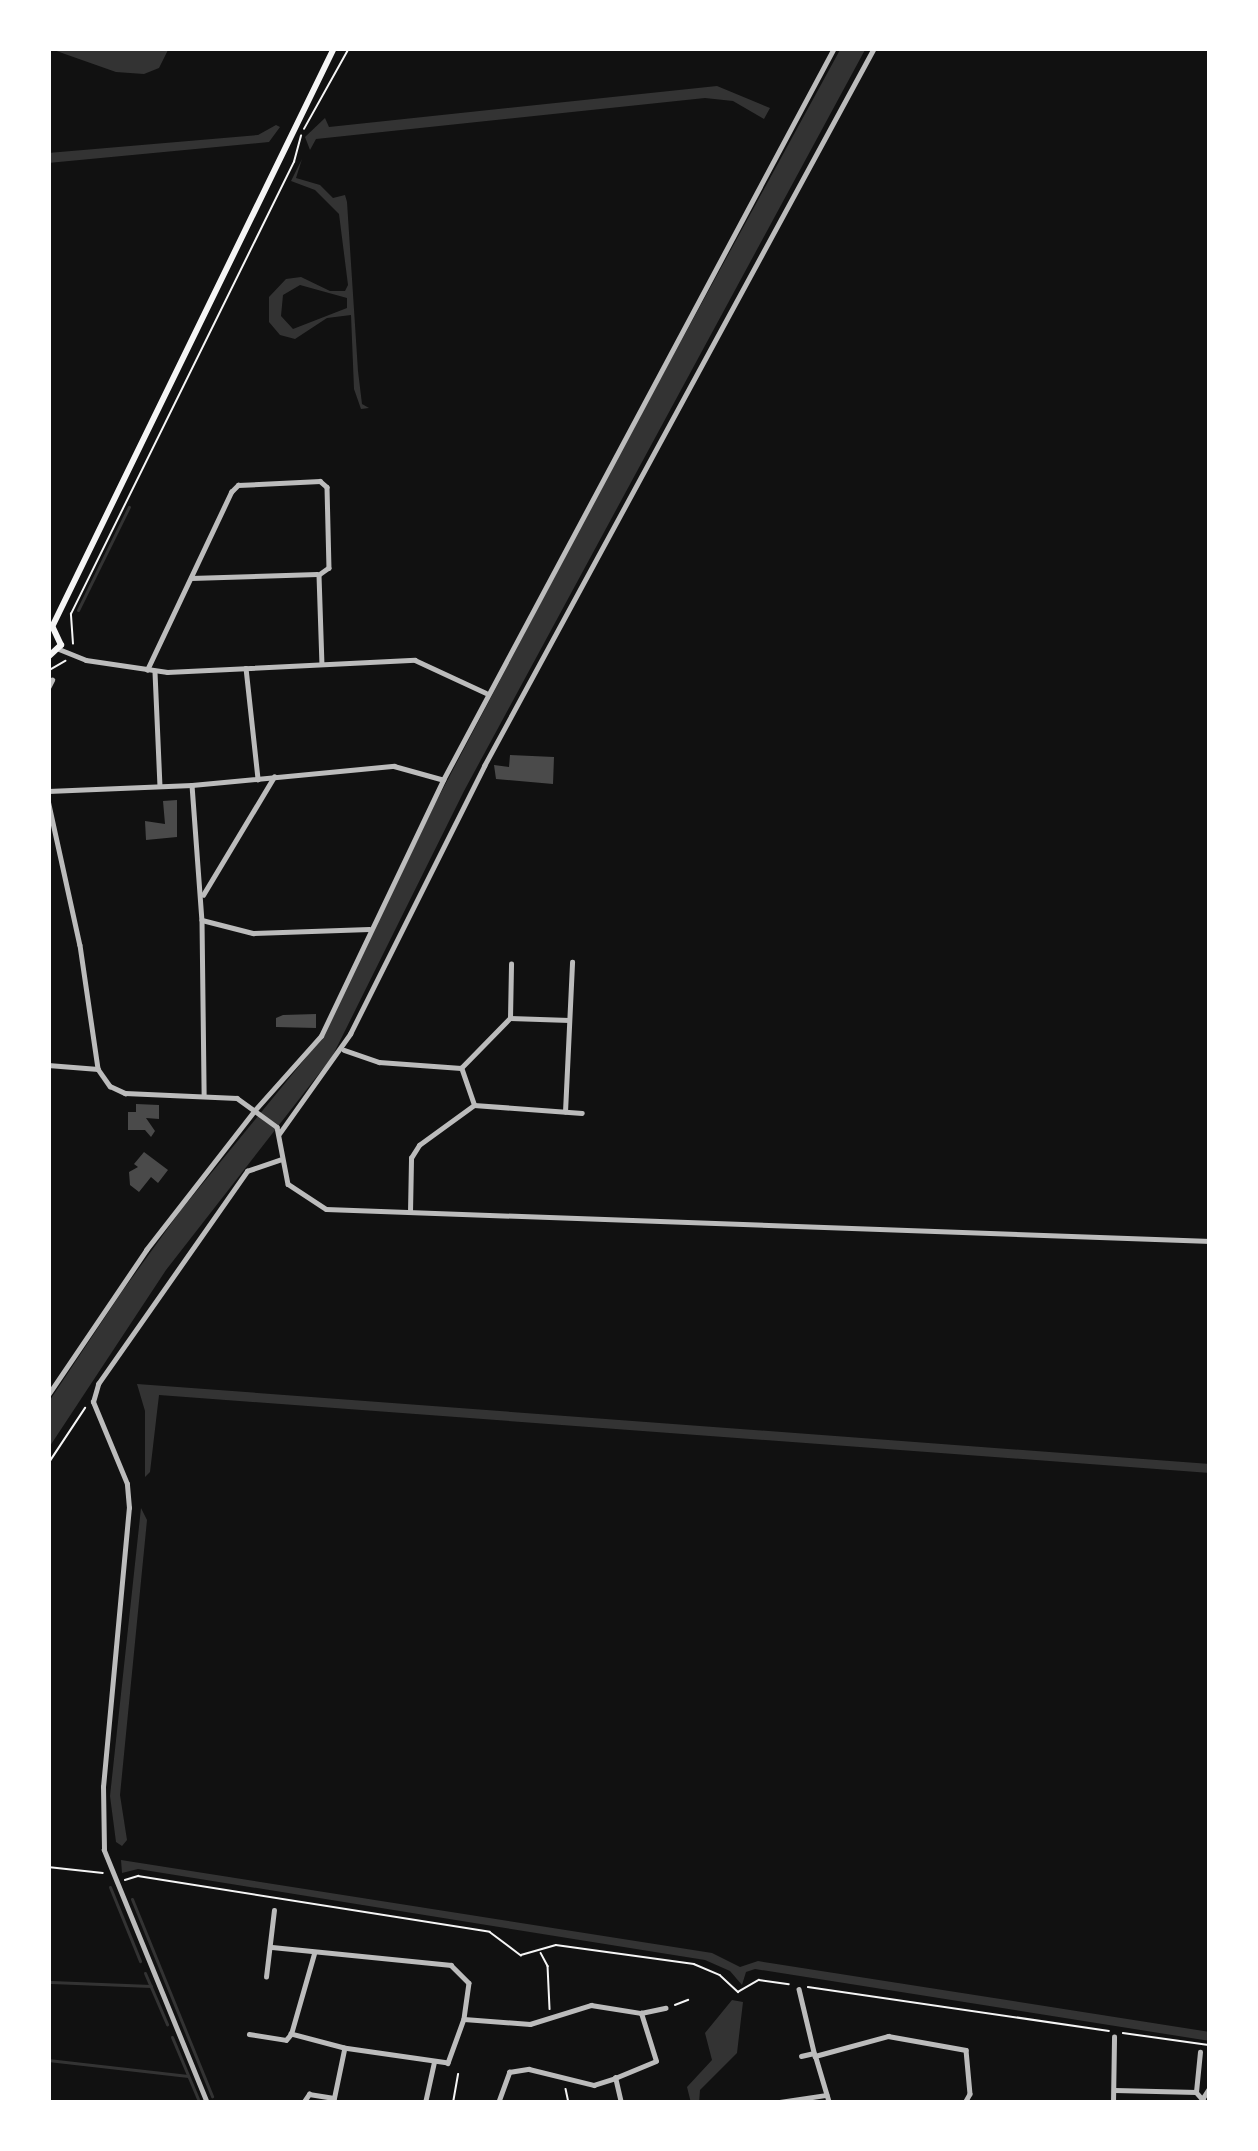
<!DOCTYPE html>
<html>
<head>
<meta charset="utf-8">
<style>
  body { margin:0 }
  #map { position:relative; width:1258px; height:2151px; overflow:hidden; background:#111; font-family:Cabin,sans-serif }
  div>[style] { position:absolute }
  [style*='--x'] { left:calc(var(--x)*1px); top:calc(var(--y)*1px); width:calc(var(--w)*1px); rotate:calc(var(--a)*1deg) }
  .water>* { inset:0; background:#333 }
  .stream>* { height:3px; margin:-1.5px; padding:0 1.5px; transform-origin:1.5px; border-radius:1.5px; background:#333 }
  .building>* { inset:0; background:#4a4a4a }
  .path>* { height:1.5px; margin:-0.75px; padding:0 0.75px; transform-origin:0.75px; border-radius:0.75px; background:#f5f5f5 }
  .minor>* { height:4.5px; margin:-2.25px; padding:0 2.25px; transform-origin:2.25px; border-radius:2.25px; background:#bcbcbc }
  .tertiary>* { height:4.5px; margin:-2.25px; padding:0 2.25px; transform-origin:2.25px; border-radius:2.25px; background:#bcbcbc }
  .secondary>* { height:6px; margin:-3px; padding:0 3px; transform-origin:3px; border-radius:3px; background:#f5f5f5 }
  span { translate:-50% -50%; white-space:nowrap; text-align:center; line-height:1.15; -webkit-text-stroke:9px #fff; paint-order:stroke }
  .frame { position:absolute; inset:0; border:51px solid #fff; pointer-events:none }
</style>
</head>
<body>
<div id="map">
  <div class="water">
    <i style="clip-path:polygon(48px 48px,138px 50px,169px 48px,159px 68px,144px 74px,116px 72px)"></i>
    <i style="clip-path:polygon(841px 48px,866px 48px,464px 791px,332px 1057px,166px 1270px,48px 1449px,48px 1403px,121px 1293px,181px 1210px,322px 1038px,436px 802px,608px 475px)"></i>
    <i style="clip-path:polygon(717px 86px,770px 108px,764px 119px,733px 101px,705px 98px,316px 139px,310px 150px,305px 137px,325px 118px,329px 127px)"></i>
    <i style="clip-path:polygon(276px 125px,280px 127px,269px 142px,48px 163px,48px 153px,258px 135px)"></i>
    <i style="clip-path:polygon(evenodd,302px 159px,296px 178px,320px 185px,333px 198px,345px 195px,347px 202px,358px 371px,362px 404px,369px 408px,361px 409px,354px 389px,351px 315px,327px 318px,295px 339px,280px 335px,269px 322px,269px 297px,286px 279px,301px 277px,330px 291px,345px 291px,348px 285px,339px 214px,315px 190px,291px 181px,302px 159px,300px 285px,347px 298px,347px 308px,293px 329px,281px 316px,283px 295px,300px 285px)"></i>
    <i style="clip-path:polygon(137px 1384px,1210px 1464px,1210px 1473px,159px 1395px,150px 1472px,145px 1477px,145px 1411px)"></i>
    <i style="clip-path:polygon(141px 1508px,147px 1520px,120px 1795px,127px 1840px,122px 1846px,116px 1842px,110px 1796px)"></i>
    <i style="clip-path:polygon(121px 1860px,712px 1953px,740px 1967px,758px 1961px,1210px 2032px,1210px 2041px,755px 1969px,746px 1972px,742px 1985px,730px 1971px,705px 1960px,138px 1869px,122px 1873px)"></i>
    <i style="clip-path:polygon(732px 2000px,743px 2002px,737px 2053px,700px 2090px,699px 2103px,691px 2103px,687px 2087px,712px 2060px,705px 2033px)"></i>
  </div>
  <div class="stream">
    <i style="--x:78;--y:610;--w:115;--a:-63.7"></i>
    <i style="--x:110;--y:1887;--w:80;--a:67.9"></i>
    <i style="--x:132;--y:1899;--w:213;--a:67.9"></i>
    <i style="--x:145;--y:1973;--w:56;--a:66.7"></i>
    <i style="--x:51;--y:1982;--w:100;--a:2.3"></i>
    <i style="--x:172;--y:2037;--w:67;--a:67.2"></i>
    <i style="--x:48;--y:2060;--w:141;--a:6.5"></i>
  </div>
  <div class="building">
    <i style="clip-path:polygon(510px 755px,554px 757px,553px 784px,496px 779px,494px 765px,509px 767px)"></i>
    <i style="clip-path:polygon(177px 800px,177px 837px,146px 840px,145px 821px,165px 824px,163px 801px)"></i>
    <i style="clip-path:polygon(316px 1014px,316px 1028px,276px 1027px,276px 1018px,283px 1015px)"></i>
    <i style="clip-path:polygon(136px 1104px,159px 1105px,159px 1119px,146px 1118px,155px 1131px,151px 1137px,145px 1130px,128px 1130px,128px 1112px,136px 1112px)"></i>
    <i style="clip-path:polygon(144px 1152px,168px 1170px,158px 1183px,151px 1177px,139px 1192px,130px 1185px,129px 1172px,138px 1167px,134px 1164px)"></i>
  </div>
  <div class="path">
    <i style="--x:304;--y:129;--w:93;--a:-60.9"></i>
    <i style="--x:73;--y:644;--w:30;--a:-94"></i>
    <i style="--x:71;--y:614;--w:504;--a:-63.74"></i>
    <i style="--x:294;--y:162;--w:27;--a:-75"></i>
    <i style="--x:48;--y:671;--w:20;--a:-30"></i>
    <i style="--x:48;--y:1464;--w:67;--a:-56.5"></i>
    <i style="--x:48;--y:1867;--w:55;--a:6.2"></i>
    <i style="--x:125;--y:1880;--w:14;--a:-17"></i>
    <i style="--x:138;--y:1876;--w:356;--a:9"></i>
    <i style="--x:490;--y:1932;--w:39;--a:37"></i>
    <i style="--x:521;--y:1955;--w:36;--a:-16"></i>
    <i style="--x:556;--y:1945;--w:139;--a:7.8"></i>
    <i style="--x:694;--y:1964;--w:28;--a:23"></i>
    <i style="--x:720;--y:1975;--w:25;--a:43"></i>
    <i style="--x:738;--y:1992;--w:24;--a:-30"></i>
    <i style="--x:759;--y:1980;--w:30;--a:8"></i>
    <i style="--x:541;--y:1953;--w:15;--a:62"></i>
    <i style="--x:548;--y:1966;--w:43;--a:87.3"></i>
    <i style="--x:808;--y:1987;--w:304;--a:8.3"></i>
    <i style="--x:675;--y:2005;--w:14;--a:-21"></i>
    <i style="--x:1123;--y:2033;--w:88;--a:7.9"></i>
    <i style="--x:566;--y:2089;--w:14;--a:78"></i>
    <i style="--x:453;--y:2103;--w:29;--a:-80"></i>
  </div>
  <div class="minor">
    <i style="--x:191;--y:578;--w:126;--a:-1.8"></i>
    <i style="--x:59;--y:649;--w:29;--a:22"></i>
    <i style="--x:86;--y:660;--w:82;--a:8.4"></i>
    <i style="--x:167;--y:672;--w:248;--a:-2.8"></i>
    <i style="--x:415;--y:660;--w:78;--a:24.9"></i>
    <i style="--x:246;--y:668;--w:112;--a:83.8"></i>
    <i style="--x:147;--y:670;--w:197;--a:-64.7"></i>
    <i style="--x:231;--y:492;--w:10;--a:-45"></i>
    <i style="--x:238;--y:485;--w:82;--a:-2.8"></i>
    <i style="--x:320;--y:481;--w:9;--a:41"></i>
    <i style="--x:327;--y:487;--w:81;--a:88.6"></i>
    <i style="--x:329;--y:568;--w:12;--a:145"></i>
    <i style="--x:319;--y:575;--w:89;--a:88.1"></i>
    <i style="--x:155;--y:672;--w:114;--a:87.5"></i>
    <i style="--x:48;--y:688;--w:9;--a:-63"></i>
    <i style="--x:192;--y:785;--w:135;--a:85.8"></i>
    <i style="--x:202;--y:920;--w:175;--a:89.3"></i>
    <i style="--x:48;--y:791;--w:144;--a:-2.4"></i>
    <i style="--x:192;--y:785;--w:203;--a:-5.4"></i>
    <i style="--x:394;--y:766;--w:49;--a:15.5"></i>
    <i style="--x:48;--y:800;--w:148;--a:77.6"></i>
    <i style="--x:80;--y:945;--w:125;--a:81.7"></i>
    <i style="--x:203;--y:895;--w:138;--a:-59"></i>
    <i style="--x:202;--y:920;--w:53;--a:14.3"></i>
    <i style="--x:253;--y:933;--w:116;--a:-2"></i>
    <i style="--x:510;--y:1018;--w:59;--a:1.9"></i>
    <i style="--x:344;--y:1050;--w:37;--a:19"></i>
    <i style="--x:379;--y:1062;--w:82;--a:4.2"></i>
    <i style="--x:474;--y:1105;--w:39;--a:-109"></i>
    <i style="--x:461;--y:1068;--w:70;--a:-45.6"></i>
    <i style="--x:510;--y:1018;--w:54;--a:-88.9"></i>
    <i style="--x:565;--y:1112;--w:150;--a:-87.3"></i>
    <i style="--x:279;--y:1134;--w:123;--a:-54.6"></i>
    <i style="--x:350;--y:1034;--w:300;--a:-63.4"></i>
    <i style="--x:484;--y:766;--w:817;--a:-61.49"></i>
    <i style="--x:410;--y:1212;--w:54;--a:-88.9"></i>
    <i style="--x:411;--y:1158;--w:15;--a:-58"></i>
    <i style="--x:419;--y:1145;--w:68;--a:-36"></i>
    <i style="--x:474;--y:1105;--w:108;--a:4.2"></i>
    <i style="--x:48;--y:1395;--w:175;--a:-55.9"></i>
    <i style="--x:146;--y:1250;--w:177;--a:-52.1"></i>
    <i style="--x:255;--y:1110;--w:99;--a:-48.3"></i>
    <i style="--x:321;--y:1036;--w:284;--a:-64.5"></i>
    <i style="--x:443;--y:780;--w:830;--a:-61.89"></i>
    <i style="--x:272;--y:1947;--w:180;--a:5.7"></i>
    <i style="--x:451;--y:1965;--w:25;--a:45"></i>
    <i style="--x:469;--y:1983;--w:36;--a:98"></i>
    <i style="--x:464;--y:2019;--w:47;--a:110"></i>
    <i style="--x:448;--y:2063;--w:105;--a:-171.8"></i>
    <i style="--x:344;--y:2048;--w:55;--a:-165.2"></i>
    <i style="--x:291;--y:2034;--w:83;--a:-74"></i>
    <i style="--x:266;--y:1977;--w:67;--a:-83.2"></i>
    <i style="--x:799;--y:1989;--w:69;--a:76.6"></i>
    <i style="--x:464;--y:2019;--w:66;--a:4.3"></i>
    <i style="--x:530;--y:2024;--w:64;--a:-17.3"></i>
    <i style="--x:591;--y:2005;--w:51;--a:9.1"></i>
    <i style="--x:249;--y:2034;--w:37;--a:9"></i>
    <i style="--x:286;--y:2040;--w:8;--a:-50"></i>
    <i style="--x:801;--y:2056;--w:13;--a:-13"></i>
    <i style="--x:1115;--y:2090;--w:81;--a:1.4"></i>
    <i style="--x:1196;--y:2092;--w:15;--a:48"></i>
    <i style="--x:1196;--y:2092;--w:40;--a:-84.3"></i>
    <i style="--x:1201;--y:2101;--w:17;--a:-57"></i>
    <i style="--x:207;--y:2103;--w:273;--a:-112.2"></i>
    <i style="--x:104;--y:1850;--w:63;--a:-90.9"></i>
    <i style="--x:103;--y:1787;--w:280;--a:-84.7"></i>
    <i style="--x:129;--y:1508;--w:24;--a:-95"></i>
    <i style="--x:127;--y:1484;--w:89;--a:-112.5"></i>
    <i style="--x:93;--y:1402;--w:19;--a:-74"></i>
    <i style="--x:98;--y:1384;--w:260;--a:-55"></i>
    <i style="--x:247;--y:1171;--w:36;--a:-19"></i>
    <i style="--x:303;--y:2103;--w:11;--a:-56"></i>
    <i style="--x:309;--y:2094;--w:25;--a:9"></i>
    <i style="--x:333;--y:2103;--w:54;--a:-78.3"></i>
    <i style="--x:425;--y:2103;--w:42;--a:-77.6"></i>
    <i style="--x:498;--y:2103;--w:33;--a:-70"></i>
    <i style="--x:509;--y:2072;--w:20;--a:-9"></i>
    <i style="--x:529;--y:2069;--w:67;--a:13.8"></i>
    <i style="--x:594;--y:2085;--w:22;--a:-18"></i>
    <i style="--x:621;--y:2103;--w:26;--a:-103"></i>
    <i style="--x:615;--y:2078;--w:44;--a:-22.5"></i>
    <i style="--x:656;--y:2061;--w:50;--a:-107.4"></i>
    <i style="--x:641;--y:2013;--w:25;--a:-12"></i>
    <i style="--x:773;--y:2103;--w:54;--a:-8.6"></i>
    <i style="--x:829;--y:2103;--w:49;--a:-106.6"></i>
    <i style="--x:815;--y:2056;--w:76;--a:-15.3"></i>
    <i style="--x:888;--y:2036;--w:79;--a:10.2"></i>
    <i style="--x:966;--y:2050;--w:44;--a:84.8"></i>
    <i style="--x:970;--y:2094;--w:10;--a:119"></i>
    <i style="--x:1113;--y:2103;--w:66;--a:-89.1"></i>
  </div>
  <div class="tertiary">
    <i style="--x:48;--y:1065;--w:50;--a:4.6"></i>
    <i style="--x:98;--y:1069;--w:21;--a:55"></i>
    <i style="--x:110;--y:1086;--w:17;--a:25"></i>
    <i style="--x:125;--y:1093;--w:112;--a:2.6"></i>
    <i style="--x:237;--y:1098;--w:49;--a:35.9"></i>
    <i style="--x:277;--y:1127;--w:58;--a:79.1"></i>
    <i style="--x:288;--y:1184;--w:45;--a:33.3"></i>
    <i style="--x:326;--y:1209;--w:885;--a:2.07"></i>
  </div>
  <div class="secondary">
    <i style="--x:52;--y:627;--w:644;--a:-64.03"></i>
    <i style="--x:48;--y:657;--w:18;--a:-43"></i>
    <i style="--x:61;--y:645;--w:19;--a:-115"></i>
  </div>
  <div class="frame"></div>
</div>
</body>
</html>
